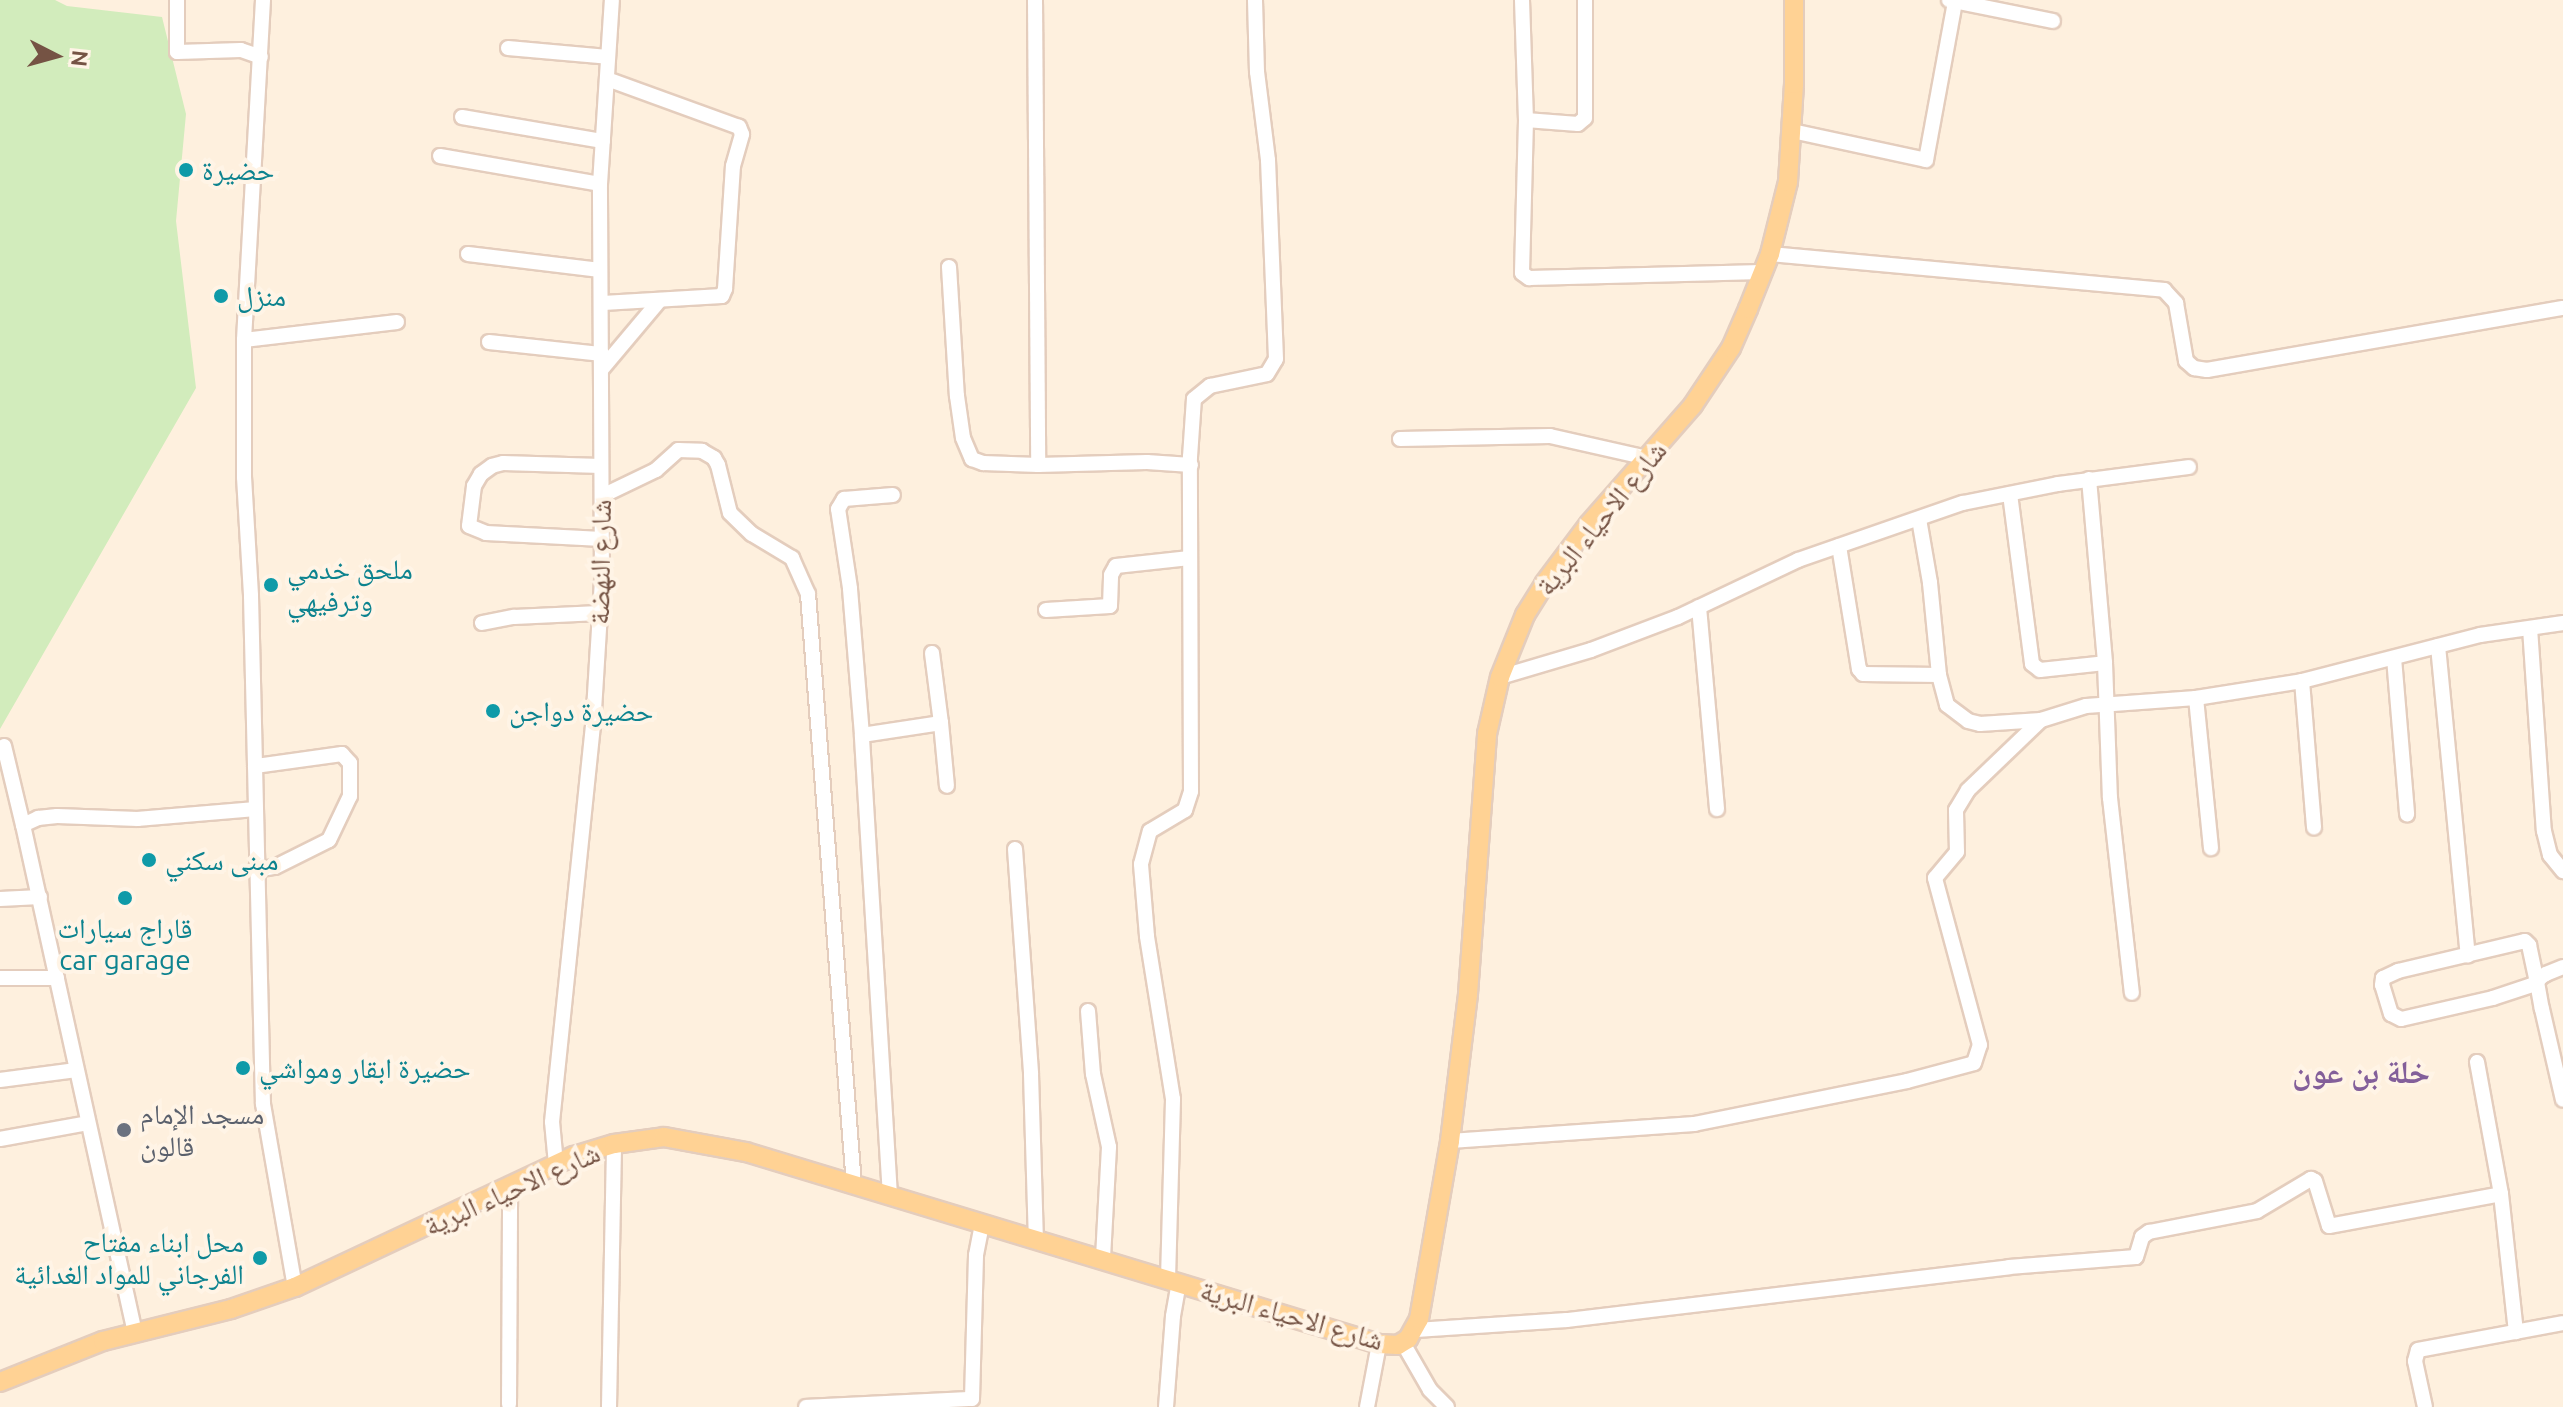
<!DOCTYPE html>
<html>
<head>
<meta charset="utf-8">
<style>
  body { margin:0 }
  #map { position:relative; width:2563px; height:1407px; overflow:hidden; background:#fef0de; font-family:Ubuntu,"Noto Naskh Arabic",sans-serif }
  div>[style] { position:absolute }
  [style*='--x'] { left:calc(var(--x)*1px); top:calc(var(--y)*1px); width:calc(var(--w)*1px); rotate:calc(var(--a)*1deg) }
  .green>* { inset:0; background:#d2ecbc }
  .roads { filter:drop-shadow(2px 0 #e4cdbd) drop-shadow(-2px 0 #e4cdbd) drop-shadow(0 2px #e4cdbd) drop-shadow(0 -2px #e4cdbd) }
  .minor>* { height:14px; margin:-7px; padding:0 7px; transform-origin:7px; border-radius:7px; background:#fff }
  .major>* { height:18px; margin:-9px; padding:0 9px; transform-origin:9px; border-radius:9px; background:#ffd294 }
  .dots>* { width:22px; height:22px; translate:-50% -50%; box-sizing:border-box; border:4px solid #fff4e6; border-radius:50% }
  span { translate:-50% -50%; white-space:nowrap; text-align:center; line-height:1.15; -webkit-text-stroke:8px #fff4e6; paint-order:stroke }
  .culture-label { font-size:28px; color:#0d838f }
  .left { translate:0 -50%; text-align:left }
  .right { translate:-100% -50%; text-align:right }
  .street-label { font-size:28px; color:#755344 }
  .worship-label { font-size:28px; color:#5b616d }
  .quarter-label { font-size:32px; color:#835f9a; font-weight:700 }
  .north { position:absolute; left:16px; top:16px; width:80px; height:80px; -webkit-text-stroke:6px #fff4e6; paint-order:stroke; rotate:96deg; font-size:22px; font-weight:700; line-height:32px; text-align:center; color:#755344 }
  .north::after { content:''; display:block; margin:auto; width:28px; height:36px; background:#755344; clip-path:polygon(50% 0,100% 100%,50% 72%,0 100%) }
</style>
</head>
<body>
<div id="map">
  <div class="green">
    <i style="clip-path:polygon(0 0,55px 0,67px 6px,162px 17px,186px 114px,176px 221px,196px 388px,0 729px)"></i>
  </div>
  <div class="roads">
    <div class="minor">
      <i style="--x:177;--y:0;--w:52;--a:90"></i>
      <i style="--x:177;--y:52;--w:64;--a:-1.8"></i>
      <i style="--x:241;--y:50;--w:21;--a:19"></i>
      <i style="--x:263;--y:0;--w:341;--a:93.2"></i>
      <i style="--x:244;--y:340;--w:137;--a:90"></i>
      <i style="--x:244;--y:477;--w:119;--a:86.6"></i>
      <i style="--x:251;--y:596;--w:508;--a:88.65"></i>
      <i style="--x:263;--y:1104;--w:186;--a:80.1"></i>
      <i style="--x:1035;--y:0;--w:465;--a:89.6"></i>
      <i style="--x:1522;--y:0;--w:120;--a:88.1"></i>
      <i style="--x:1526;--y:120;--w:153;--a:91.5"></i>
      <i style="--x:1522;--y:273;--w:9;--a:36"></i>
      <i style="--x:1529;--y:278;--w:233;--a:-1.5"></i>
      <i style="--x:1949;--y:0;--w:106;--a:11.4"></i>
      <i style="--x:508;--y:48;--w:100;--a:5.1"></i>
      <i style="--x:462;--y:117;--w:143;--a:9.7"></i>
      <i style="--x:1526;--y:120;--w:52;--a:4.4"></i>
      <i style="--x:1578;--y:124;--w:9;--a:-41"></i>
      <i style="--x:1585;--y:118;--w:118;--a:-90"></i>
      <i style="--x:1792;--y:131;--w:137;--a:12.2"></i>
      <i style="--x:1926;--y:160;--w:161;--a:-79.6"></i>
      <i style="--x:440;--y:156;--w:162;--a:9.9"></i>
      <i style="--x:468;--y:254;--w:133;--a:6.9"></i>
      <i style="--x:1770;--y:254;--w:396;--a:5.2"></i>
      <i style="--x:2164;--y:290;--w:18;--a:47"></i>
      <i style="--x:2176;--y:303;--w:59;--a:80.2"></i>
      <i style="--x:2186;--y:361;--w:11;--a:41"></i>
      <i style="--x:2194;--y:368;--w:13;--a:9"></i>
      <i style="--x:2207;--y:370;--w:361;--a:-9.9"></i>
      <i style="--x:949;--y:267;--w:129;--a:86.5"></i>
      <i style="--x:957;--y:396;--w:42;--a:81.9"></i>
      <i style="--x:963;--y:438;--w:23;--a:67"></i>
      <i style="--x:972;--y:459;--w:12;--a:20"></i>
      <i style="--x:983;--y:463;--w:55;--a:2.1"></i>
      <i style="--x:1038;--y:465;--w:109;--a:-1.6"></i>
      <i style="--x:1147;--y:462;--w:44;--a:3.9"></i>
      <i style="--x:603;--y:303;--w:119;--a:-3.4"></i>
      <i style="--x:722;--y:296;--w:8;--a:-67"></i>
      <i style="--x:725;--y:289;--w:123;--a:-86.3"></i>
      <i style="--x:733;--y:166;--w:33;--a:-74"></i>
      <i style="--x:742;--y:134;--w:8;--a:-113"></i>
      <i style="--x:739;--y:127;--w:140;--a:-160"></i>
      <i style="--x:244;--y:340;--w:154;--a:-6.7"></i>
      <i style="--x:489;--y:342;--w:114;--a:6.1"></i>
      <i style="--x:602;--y:369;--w:89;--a:-50"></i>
      <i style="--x:1400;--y:439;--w:150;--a:-1.1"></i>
      <i style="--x:1550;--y:436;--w:100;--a:12.7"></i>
      <i style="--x:601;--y:466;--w:98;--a:-178.2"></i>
      <i style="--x:503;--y:463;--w:11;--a:165"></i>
      <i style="--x:492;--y:466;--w:14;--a:144"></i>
      <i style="--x:481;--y:474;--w:14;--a:120"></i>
      <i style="--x:474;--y:486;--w:40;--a:97.1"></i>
      <i style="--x:469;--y:526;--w:18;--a:22"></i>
      <i style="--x:486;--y:533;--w:116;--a:3"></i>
      <i style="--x:2089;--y:479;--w:185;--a:85"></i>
      <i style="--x:2105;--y:663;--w:135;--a:87.9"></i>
      <i style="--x:2110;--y:798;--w:196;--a:83.6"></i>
      <i style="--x:2010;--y:494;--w:171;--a:82.6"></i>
      <i style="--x:2032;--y:664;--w:10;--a:37"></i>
      <i style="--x:2040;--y:670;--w:65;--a:-6.1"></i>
      <i style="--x:602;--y:496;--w:60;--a:-25.7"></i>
      <i style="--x:656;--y:470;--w:30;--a:-42"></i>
      <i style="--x:678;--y:450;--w:24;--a:2"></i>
      <i style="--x:702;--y:451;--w:14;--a:30"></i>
      <i style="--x:714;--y:458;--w:8;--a:60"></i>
      <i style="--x:718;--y:465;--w:49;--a:76"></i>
      <i style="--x:730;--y:513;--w:30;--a:44"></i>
      <i style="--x:752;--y:534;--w:47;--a:31"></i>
      <i style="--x:792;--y:558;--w:39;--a:66"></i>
      <i style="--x:808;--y:594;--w:593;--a:85.55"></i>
      <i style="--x:1919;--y:519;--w:65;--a:80.2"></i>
      <i style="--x:1930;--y:583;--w:92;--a:84.4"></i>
      <i style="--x:1939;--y:675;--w:31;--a:75"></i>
      <i style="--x:1947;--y:705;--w:26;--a:37"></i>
      <i style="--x:1968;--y:721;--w:12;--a:14"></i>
      <i style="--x:1980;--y:724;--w:61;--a:-3.8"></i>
      <i style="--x:2041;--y:720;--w:47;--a:-17.3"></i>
      <i style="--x:2086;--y:706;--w:110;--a:-4.2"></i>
      <i style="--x:2196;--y:698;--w:107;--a:-9.1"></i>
      <i style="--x:2302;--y:681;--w:184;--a:-14.5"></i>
      <i style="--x:2480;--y:635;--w:84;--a:-8.2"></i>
      <i style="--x:1839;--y:546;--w:125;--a:80.8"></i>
      <i style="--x:1859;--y:669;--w:6;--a:51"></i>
      <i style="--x:1863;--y:674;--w:76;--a:0.8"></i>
      <i style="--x:1699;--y:607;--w:203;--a:84.9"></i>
      <i style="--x:1046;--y:610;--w:64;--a:-3.6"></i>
      <i style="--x:1110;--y:606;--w:31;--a:-88"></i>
      <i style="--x:1111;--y:575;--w:10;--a:-61"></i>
      <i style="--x:1116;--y:566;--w:74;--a:-6.2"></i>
      <i style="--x:482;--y:623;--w:33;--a:-11"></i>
      <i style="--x:514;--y:617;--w:85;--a:-2.7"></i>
      <i style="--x:2530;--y:628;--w:203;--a:86.1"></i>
      <i style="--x:2544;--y:831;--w:25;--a:76"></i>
      <i style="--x:2550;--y:855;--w:21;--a:51"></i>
      <i style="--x:2438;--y:646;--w:311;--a:84.5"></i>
      <i style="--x:932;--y:653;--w:71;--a:82.7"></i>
      <i style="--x:2394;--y:658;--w:157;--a:85.2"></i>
      <i style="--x:1500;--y:677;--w:95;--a:-16.5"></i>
      <i style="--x:1591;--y:650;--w:93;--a:-20.8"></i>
      <i style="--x:1678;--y:617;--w:133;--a:-25.4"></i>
      <i style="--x:1798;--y:560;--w:175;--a:-19.1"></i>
      <i style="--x:1963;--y:503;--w:97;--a:-11.3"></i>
      <i style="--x:2058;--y:484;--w:132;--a:-7.4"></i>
      <i style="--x:2302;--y:681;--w:147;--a:85.3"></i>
      <i style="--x:2196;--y:698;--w:151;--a:84.3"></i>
      <i style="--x:862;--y:735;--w:80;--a:-8.6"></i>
      <i style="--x:941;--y:723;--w:63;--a:84.6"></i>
      <i style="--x:4;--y:746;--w:81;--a:76.5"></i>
      <i style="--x:1015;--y:849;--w:226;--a:85.9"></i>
      <i style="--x:1031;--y:1074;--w:165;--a:88.3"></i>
      <i style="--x:255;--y:870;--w:20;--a:-9"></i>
      <i style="--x:275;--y:867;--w:60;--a:-26.6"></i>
      <i style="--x:329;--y:840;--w:49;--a:-64.5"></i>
      <i style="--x:350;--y:796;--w:33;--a:-90"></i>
      <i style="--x:350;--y:763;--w:12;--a:-132"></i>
      <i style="--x:342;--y:754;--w:88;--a:172.1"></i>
      <i style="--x:0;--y:899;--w:40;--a:-2.9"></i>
      <i style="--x:2563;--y:967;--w:18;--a:158"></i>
      <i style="--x:2546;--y:974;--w:6;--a:149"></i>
      <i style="--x:2541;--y:977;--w:6;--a:129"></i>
      <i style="--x:2537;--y:982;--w:6;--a:149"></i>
      <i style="--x:2532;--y:985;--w:41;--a:161.6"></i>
      <i style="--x:2493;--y:998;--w:94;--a:167.1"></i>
      <i style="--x:2401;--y:1019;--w:11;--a:-153"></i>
      <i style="--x:2391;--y:1014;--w:30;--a:-107"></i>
      <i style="--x:2382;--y:985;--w:7;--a:-82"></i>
      <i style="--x:2383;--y:978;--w:17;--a:-25"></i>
      <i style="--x:2398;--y:971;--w:130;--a:-13.3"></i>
      <i style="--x:2525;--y:941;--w:6;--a:45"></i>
      <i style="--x:2529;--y:945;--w:38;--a:78"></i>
      <i style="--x:2537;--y:982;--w:27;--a:80"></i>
      <i style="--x:2542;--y:1009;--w:93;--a:77"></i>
      <i style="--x:0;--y:978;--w:57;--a:0"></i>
      <i style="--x:1088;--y:1011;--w:63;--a:85.5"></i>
      <i style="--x:1093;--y:1074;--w:75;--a:77.6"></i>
      <i style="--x:1109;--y:1147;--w:112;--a:93.1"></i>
      <i style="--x:2477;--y:1062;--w:134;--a:79.7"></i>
      <i style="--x:2501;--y:1194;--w:139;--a:83.8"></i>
      <i style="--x:0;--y:1080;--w:77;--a:-7.5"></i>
      <i style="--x:0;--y:1139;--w:89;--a:-10.3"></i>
      <i style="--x:1450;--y:1141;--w:245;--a:-4"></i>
      <i style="--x:1694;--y:1124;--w:217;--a:-11.4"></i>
      <i style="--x:1907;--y:1081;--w:69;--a:-15"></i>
      <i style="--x:1974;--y:1063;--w:19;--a:-72"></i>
      <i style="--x:1980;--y:1045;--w:173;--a:-105.1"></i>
      <i style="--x:1935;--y:878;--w:34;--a:-50"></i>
      <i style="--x:1957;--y:852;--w:42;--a:-91.4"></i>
      <i style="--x:1956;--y:810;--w:23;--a:-59"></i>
      <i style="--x:1968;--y:790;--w:101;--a:-43.8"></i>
      <i style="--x:556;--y:1164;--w:42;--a:-95.4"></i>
      <i style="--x:552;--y:1122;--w:397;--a:-84.1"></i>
      <i style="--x:593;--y:727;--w:148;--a:-86.5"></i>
      <i style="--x:602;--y:579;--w:395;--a:-90.3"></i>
      <i style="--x:600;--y:184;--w:184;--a:-86.3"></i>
      <i style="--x:890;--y:1196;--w:462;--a:-93.5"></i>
      <i style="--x:862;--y:735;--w:147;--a:-94.7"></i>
      <i style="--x:850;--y:588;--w:80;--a:-98.6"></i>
      <i style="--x:838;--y:509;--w:12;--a:-59"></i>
      <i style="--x:844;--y:499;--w:49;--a:-4.7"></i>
      <i style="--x:1168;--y:1279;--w:180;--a:-88.4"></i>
      <i style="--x:1173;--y:1099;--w:165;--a:-99.1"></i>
      <i style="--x:1147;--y:936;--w:72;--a:-94.8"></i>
      <i style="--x:1141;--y:864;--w:34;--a:-75"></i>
      <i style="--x:1150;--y:831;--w:41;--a:-31"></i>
      <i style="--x:1185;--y:810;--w:20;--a:-72"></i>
      <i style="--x:1191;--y:791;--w:334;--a:-90.2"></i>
      <i style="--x:1190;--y:457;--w:58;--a:-86.1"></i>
      <i style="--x:1194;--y:399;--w:21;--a:-39"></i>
      <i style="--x:1210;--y:386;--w:58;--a:-11.9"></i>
      <i style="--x:1267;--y:374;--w:17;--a:-59"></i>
      <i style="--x:1276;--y:359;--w:199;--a:-92.3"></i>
      <i style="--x:1268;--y:160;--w:89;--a:-97.1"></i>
      <i style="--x:1257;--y:72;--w:72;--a:-91.6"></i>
      <i style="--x:1416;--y:1330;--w:151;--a:-3.8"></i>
      <i style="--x:1567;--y:1320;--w:445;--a:-6.8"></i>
      <i style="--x:2009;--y:1267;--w:127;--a:-4.5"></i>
      <i style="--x:2136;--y:1257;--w:21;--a:-73"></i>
      <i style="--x:2142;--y:1237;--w:9;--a:-36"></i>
      <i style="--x:2149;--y:1232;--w:110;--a:-11"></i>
      <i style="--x:2257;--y:1211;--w:63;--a:-30.7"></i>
      <i style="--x:2311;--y:1179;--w:4;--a:27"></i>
      <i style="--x:2315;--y:1181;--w:47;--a:72.7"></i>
      <i style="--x:2329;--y:1226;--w:175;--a:-10.5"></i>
      <i style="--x:135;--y:1333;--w:520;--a:-102.43"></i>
      <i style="--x:23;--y:825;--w:17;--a:-25"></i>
      <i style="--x:38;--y:818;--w:19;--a:-6"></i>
      <i style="--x:57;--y:816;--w:81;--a:2.1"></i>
      <i style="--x:138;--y:819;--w:117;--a:-4.9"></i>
      <i style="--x:1403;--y:1343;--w:54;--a:60.1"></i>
      <i style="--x:1430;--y:1390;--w:24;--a:45"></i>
      <i style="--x:509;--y:1404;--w:216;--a:-89.7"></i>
      <i style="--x:609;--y:1407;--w:263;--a:-88.9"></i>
      <i style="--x:806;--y:1407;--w:166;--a:-2.8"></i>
      <i style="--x:972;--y:1399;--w:144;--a:-88.4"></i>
      <i style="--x:976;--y:1255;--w:33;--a:-79"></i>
      <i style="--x:1166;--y:1407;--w:91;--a:-85.6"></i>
      <i style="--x:1173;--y:1316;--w:34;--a:-80"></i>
      <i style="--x:1367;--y:1407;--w:64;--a:-79.2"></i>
      <i style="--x:2425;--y:1407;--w:47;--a:-102.3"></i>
      <i style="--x:2415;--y:1361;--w:11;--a:-75"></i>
      <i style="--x:2418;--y:1350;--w:147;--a:-10.5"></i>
    </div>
    <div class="major">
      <i style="--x:0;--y:1382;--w:111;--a:-21.7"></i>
      <i style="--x:103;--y:1341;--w:132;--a:-14"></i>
      <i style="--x:231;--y:1309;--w:68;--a:-19"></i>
      <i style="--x:295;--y:1287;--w:308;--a:-25.2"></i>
      <i style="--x:574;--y:1156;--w:42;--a:-16.7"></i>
      <i style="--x:614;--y:1144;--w:50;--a:-8"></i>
      <i style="--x:664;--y:1137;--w:83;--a:10.4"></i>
      <i style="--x:746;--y:1152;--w:661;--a:16.87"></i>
      <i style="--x:1379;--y:1344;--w:19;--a:3"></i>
      <i style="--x:1398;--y:1345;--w:12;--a:-31"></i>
      <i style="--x:1408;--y:1339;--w:23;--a:-61"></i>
      <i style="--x:1419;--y:1319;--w:181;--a:-80.1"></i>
      <i style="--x:1450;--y:1141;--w:148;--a:-83"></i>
      <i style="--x:1468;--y:994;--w:261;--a:-85.8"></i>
      <i style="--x:1487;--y:734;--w:58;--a:-77.2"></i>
      <i style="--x:1500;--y:677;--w:67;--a:-68"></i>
      <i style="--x:1525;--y:615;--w:36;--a:-58"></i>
      <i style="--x:1544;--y:584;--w:75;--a:-53.1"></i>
      <i style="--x:1589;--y:524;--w:158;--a:-48.8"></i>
      <i style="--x:1693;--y:405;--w:69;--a:-56.3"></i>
      <i style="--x:1731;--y:348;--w:43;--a:-66.4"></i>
      <i style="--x:1748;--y:309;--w:59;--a:-68.2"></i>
      <i style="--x:1770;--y:254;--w:74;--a:-76"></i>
      <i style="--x:1788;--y:182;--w:98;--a:-86.5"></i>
      <i style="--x:1794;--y:84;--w:84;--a:-90"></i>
    </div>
  </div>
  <div class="dots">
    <i style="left:186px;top:170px;background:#0f9aa8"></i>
    <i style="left:221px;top:296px;background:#0f9aa8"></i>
    <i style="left:271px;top:585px;background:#0f9aa8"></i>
    <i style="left:493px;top:711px;background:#0f9aa8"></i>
    <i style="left:149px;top:860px;background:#0f9aa8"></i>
    <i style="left:125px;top:898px;background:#0f9aa8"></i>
    <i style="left:243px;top:1068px;background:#0f9aa8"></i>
    <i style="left:124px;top:1130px;background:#6b7280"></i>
    <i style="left:260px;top:1258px;background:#0f9aa8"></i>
  </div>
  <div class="culture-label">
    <span class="left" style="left:202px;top:170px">حضيرة</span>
    <span class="left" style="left:237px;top:296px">منزل</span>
    <span class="left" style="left:287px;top:585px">ملحق خدمي<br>وترفيهي</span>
    <span class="left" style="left:509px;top:711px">حضيرة دواجن</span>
    <span class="left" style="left:165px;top:860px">مبنى سكني</span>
    <span style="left:125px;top:944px">قاراج سيارات<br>car garage</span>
    <span class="left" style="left:259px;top:1068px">حضيرة ابقار ومواشي</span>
    <span class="right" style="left:244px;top:1258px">محل ابناء مفتاح<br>الفرجاني للمواد الغدائية</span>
  </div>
  <div class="street-label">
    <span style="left:1601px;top:518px;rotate:-51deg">شارع الاحياء البرية</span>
    <span style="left:600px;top:562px;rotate:-89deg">شارع النهضة</span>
    <span style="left:512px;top:1189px;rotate:-24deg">شارع الاحياء البرية</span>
    <span style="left:1292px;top:1315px;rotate:16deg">شارع الاحياء البرية</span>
  </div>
  <div class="worship-label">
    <span class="left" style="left:140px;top:1130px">مسجد الإمام<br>قالون</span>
  </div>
  <div class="quarter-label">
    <span style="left:2361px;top:1071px">خلة بن عون</span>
  </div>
  <div class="north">N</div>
</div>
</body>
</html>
